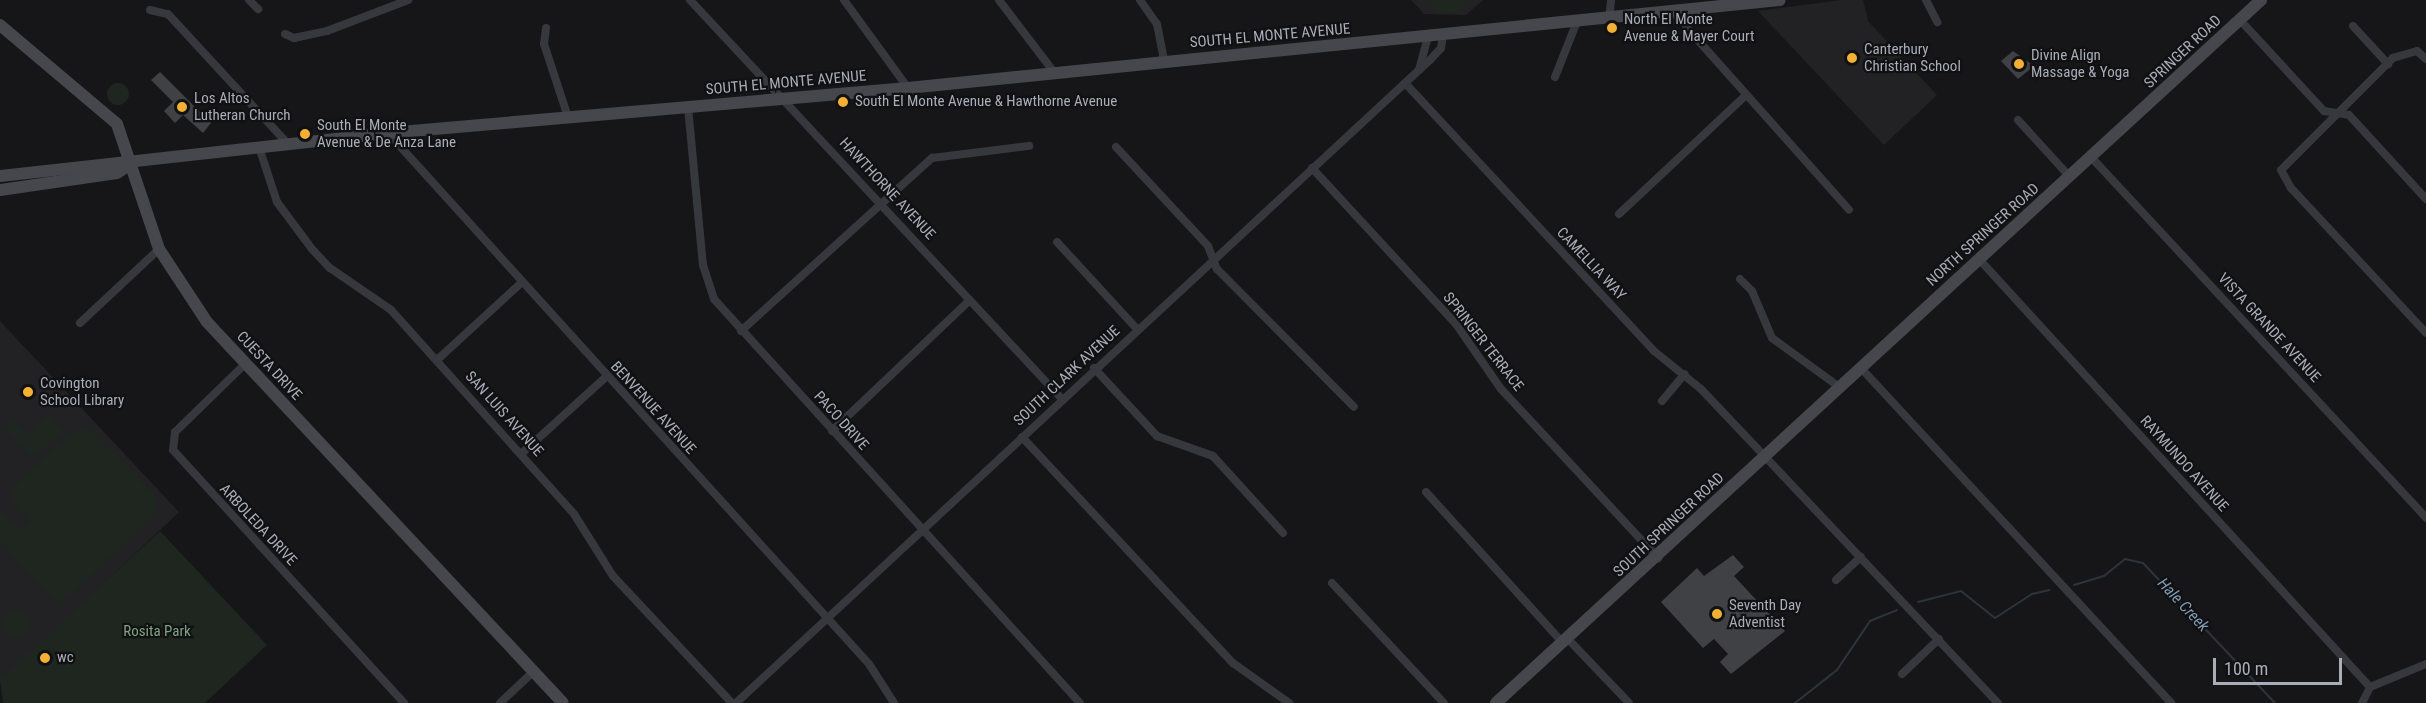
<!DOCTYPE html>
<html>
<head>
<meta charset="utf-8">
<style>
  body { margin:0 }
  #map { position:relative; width:2426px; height:703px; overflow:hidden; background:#161618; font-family:"Roboto Condensed",sans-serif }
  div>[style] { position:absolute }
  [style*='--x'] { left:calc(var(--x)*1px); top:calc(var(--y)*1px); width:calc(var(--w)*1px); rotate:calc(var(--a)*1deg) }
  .built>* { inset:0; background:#222225 }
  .green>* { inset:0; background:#1e261f }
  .round { border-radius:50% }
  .stream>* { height:2px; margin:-1px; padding:0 1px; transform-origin:1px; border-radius:1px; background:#2c353c }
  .building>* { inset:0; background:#404145 }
  .street>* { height:8px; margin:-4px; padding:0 4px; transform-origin:4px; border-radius:4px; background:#37383d }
  .secondary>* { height:12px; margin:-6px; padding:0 6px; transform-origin:6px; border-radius:6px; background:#45474d }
  .dots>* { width:16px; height:16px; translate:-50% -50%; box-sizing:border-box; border:3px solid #111113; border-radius:50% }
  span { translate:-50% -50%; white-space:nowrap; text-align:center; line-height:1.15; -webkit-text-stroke:4.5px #111113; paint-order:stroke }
  .poi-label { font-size:15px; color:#a8adb8 }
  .left { translate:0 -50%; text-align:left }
  .street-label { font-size:15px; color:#a8adb8 }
  .park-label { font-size:15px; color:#7fa381 }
  .water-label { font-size:16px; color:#7f9bb3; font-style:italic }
  .scale { position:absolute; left:2213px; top:658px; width:129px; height:27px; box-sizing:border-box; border:3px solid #a8adb8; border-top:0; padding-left:8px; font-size:18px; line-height:21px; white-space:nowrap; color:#a8adb8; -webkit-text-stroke:4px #111113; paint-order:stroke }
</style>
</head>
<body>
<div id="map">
  <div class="built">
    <i style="clip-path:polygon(1411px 0,1483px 0,1466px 15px,1424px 14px)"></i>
    <i style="clip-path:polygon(1841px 0,1863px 0,1868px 21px,1937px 95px,1884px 145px,1758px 11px)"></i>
    <i style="clip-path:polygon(0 321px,179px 512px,0 682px)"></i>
  </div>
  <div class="green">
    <i style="clip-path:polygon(1427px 0,1470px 0,1456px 13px,1438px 12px)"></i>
    <i class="round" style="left:107px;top:83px;width:22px;height:22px"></i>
    <i style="clip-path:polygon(48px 415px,64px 432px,32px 458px,23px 448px,32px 438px,22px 447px,4px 428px,13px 419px,27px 434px)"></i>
    <i style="clip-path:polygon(78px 428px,91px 429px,155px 496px,156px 515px,60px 604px,5px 549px,15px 539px,0 548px,0 504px,1px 512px,21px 528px,30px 522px,11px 501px,11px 489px)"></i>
    <i style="clip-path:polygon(160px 531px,267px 645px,205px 703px,3px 703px,0 679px)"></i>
    <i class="round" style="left:2px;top:610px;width:28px;height:28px"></i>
  </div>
  <div class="stream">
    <i style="--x:2074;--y:585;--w:31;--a:-17"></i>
    <i style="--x:2104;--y:576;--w:27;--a:-39"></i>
    <i style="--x:2125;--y:559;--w:18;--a:13"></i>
    <i style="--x:2143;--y:563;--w:192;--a:46.7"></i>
    <i style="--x:1918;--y:602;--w:44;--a:-14.3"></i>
    <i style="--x:1961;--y:591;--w:43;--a:38.5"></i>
    <i style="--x:1995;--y:618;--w:44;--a:-33"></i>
    <i style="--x:2032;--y:594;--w:18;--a:-13"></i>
    <i style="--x:1795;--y:703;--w:53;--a:-38.2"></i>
    <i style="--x:1837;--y:670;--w:59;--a:-56"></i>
    <i style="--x:1870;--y:621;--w:29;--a:-22"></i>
  </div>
  <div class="building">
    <i style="clip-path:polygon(2013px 51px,2034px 66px,2018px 79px,2001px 61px)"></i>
    <i style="clip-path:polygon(160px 72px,211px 123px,203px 133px,183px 115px,175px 123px,164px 111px,173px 102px,151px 80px)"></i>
    <i style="clip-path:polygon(1733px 555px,1744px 567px,1734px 576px,1785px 631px,1731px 674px,1720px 662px,1728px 654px,1714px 639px,1703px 648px,1661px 602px,1697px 568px,1704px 576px)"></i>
  </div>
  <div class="street">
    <i style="--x:249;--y:0;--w:13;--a:45"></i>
    <i style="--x:690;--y:0;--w:546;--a:47.01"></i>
    <i style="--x:844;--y:0;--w:109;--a:54"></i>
    <i style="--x:999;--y:0;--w:89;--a:52.7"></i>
    <i style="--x:1140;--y:0;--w:29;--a:55"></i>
    <i style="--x:1157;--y:24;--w:38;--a:79"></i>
    <i style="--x:1926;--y:0;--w:25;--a:63"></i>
    <i style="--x:150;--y:10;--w:18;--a:13"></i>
    <i style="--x:168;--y:14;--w:178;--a:47.3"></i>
    <i style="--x:1672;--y:11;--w:266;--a:48.3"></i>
    <i style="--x:1609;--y:20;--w:20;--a:-84"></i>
    <i style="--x:2240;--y:20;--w:124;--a:47.3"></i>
    <i style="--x:2324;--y:111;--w:25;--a:9"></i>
    <i style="--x:2349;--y:115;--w:114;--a:47.5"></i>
    <i style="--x:2353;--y:26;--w:52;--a:47.4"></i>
    <i style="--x:546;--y:28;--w:16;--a:97"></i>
    <i style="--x:544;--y:44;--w:77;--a:71.8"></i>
    <i style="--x:285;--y:34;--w:10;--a:24"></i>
    <i style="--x:294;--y:38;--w:34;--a:-12"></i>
    <i style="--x:327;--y:31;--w:87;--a:-20.9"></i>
    <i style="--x:2426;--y:59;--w:12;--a:-138"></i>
    <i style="--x:2417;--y:51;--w:25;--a:164"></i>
    <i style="--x:2393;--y:58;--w:158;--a:135"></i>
    <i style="--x:2281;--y:170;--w:21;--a:61"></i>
    <i style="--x:2291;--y:188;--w:198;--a:47"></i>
    <i style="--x:1419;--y:70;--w:34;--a:-75"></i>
    <i style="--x:1555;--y:77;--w:57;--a:-68.4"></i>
    <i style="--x:1405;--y:83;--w:366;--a:47.1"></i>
    <i style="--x:1654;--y:351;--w:60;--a:39"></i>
    <i style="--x:1701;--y:389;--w:432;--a:46.6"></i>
    <i style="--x:688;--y:107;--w:159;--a:84.6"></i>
    <i style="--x:703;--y:265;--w:36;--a:72"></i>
    <i style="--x:714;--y:299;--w:545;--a:47.83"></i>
    <i style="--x:2018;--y:120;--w:77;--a:47.6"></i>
    <i style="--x:388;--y:133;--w:716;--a:47.83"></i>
    <i style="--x:869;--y:664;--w:46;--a:57.3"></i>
    <i style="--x:259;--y:147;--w:58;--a:71.9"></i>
    <i style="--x:277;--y:202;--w:59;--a:53.3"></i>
    <i style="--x:312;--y:249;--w:26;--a:47"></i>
    <i style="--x:330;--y:268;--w:74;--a:34.5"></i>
    <i style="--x:391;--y:310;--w:274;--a:48.1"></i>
    <i style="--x:574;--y:514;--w:73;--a:57.8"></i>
    <i style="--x:613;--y:576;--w:174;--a:46.9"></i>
    <i style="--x:1116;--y:147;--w:135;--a:47.1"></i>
    <i style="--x:1208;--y:246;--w:25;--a:69"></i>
    <i style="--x:1217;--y:269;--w:194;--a:45.2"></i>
    <i style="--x:2091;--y:157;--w:492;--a:47.1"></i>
    <i style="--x:1312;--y:168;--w:212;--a:47.3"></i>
    <i style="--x:1456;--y:324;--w:79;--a:55.3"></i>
    <i style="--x:1501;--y:389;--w:231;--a:47.1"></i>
    <i style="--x:1619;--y:214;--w:171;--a:-43.1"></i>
    <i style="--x:1057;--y:242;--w:117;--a:47.4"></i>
    <i style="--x:1979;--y:259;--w:580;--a:47.59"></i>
    <i style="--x:1740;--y:279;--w:17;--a:45"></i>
    <i style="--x:1752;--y:291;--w:51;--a:66.9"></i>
    <i style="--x:1772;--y:338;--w:82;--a:36"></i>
    <i style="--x:80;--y:323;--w:108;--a:-43.1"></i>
    <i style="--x:741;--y:331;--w:258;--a:-42.2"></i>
    <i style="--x:932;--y:158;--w:98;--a:-7.1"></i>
    <i style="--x:437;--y:360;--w:113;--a:-42.5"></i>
    <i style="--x:246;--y:363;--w:99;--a:135.8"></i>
    <i style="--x:175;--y:432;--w:18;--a:96"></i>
    <i style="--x:173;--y:450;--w:343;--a:47.6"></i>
    <i style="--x:1860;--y:367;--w:458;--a:47.2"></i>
    <i style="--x:1094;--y:368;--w:93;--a:47.2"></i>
    <i style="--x:1157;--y:436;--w:59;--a:19.7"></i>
    <i style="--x:1213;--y:456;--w:104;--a:47.7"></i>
    <i style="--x:1662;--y:401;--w:35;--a:-50"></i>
    <i style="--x:832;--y:431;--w:190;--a:-43.5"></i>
    <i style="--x:1022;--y:437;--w:309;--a:47"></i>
    <i style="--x:1233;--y:663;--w:69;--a:35.5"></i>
    <i style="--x:521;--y:454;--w:115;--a:-42.2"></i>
    <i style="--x:1426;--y:492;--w:201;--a:47.8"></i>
    <i style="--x:1836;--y:580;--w:34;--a:-43"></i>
    <i style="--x:1332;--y:583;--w:164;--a:47"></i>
    <i style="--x:1566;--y:637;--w:91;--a:46.3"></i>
    <i style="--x:1902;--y:674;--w:51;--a:-43.4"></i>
    <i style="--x:500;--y:703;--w:47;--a:-43.3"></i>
    <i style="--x:736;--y:703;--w:946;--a:-42.82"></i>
    <i style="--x:1430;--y:60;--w:16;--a:-47"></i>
    <i style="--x:1441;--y:48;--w:12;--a:-81"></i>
    <i style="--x:2362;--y:703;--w:18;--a:-63"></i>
    <i style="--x:2370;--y:687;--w:61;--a:-22.3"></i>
  </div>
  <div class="secondary">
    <i style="--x:0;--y:25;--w:153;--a:40.2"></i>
    <i style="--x:117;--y:124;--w:132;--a:71.4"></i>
    <i style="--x:159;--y:249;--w:87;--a:56.7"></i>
    <i style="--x:207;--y:322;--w:521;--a:46.94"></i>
    <i style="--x:0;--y:176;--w:390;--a:-6.3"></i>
    <i style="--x:388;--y:133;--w:522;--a:-4.95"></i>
    <i style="--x:908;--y:88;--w:876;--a:-5.76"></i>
    <i style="--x:0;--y:190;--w:118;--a:-8.3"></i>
    <i style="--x:117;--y:173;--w:18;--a:-34"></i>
    <i style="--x:1496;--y:703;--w:1039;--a:-42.58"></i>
  </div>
  <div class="dots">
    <i style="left:1612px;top:28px;background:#f2b134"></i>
    <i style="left:1852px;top:58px;background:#f2b134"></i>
    <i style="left:2019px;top:64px;background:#f2b134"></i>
    <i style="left:843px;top:102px;background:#f2b134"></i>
    <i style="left:182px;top:107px;background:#f2b134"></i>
    <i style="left:305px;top:134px;background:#f2b134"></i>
    <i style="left:28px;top:392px;background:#f2b134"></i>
    <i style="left:1717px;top:614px;background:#f2b134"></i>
    <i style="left:45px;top:658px;background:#f2b134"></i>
  </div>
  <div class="poi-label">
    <span class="left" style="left:1624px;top:28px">North El Monte<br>Avenue &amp; Mayer Court</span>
    <span class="left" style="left:1864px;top:58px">Canterbury<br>Christian School</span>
    <span class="left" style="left:2031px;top:64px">Divine Align<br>Massage &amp; Yoga</span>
    <span class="left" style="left:194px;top:107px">Los Altos<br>Lutheran Church</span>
    <span class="left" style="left:855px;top:102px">South El Monte Avenue &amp; Hawthorne Avenue</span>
    <span class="left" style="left:317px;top:134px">South El Monte<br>Avenue &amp; De Anza Lane</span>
    <span class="left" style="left:40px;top:392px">Covington<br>School Library</span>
    <span class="left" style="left:1729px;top:614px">Seventh Day<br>Adventist</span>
    <span class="left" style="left:57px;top:658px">wc</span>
  </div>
  <div class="street-label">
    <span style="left:1270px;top:36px;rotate:-5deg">SOUTH EL MONTE AVENUE</span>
    <span style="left:2183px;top:52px;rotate:-43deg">SPRINGER ROAD</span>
    <span style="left:786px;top:83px;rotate:-5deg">SOUTH EL MONTE AVENUE</span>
    <span style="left:887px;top:189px;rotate:47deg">HAWTHORNE AVENUE</span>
    <span style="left:1983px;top:235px;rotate:-42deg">NORTH SPRINGER ROAD</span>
    <span style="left:1591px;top:264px;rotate:47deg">CAMELLIA WAY</span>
    <span style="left:2269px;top:328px;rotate:47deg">VISTA GRANDE AVENUE</span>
    <span style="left:1483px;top:342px;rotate:52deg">SPRINGER TERRACE</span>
    <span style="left:269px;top:366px;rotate:47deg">CUESTA DRIVE</span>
    <span style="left:1067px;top:376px;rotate:-43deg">SOUTH CLARK AVENUE</span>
    <span style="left:653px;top:408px;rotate:48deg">BENVENUE AVENUE</span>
    <span style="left:504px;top:414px;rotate:48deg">SAN LUIS AVENUE</span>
    <span style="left:841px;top:421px;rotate:48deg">PACO DRIVE</span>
    <span style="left:2184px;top:464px;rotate:48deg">RAYMUNDO AVENUE</span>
    <span style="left:258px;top:525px;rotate:47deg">ARBOLEDA DRIVE</span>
    <span style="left:1669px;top:525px;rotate:-43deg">SOUTH SPRINGER ROAD</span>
  </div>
  <div class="park-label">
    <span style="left:157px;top:632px">Rosita Park</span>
  </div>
  <div class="water-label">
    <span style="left:2183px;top:605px;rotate:47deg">Hale Creek</span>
  </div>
  <div class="scale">100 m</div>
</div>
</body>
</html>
